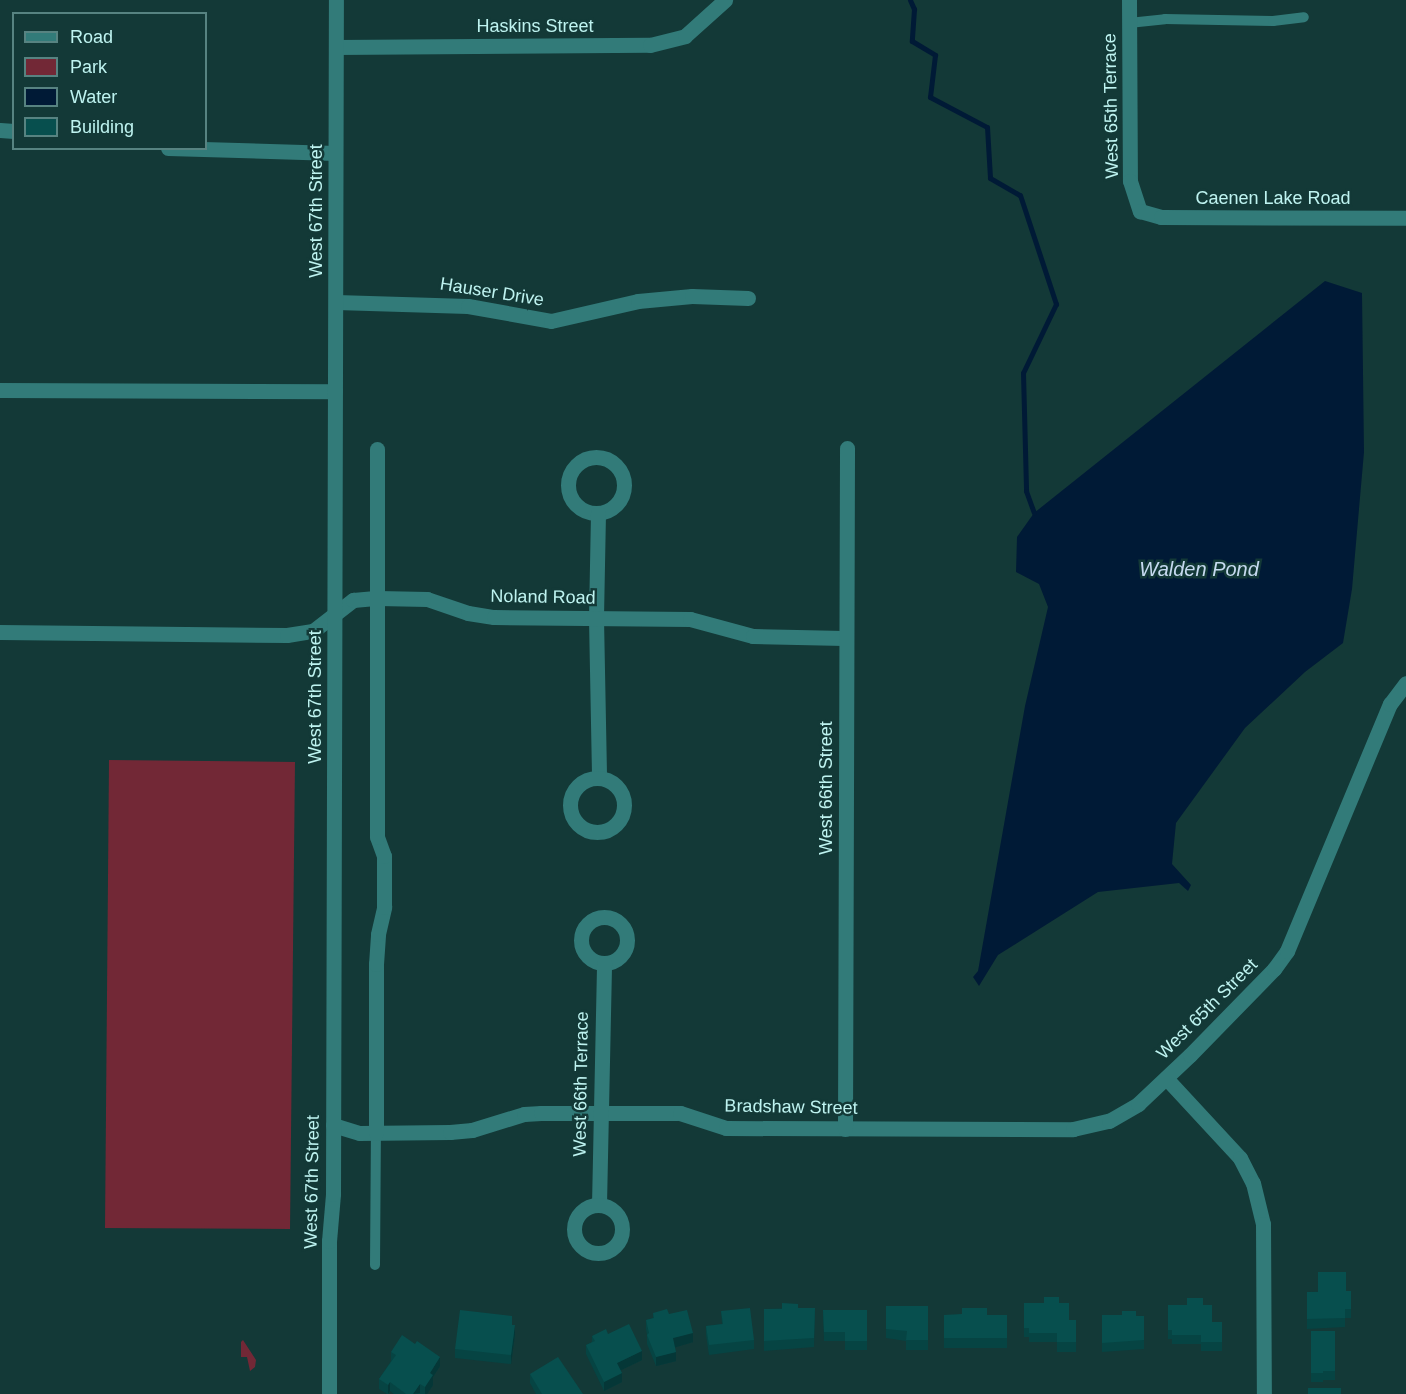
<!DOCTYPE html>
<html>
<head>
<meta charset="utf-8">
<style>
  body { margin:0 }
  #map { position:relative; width:1406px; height:1394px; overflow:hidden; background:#133937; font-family:Arial,sans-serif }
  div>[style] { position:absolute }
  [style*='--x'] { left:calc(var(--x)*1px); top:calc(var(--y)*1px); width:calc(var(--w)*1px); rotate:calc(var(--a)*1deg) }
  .green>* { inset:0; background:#722836 }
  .water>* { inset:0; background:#001a36 }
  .stream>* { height:5px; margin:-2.5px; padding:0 2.5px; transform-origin:2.5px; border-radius:2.5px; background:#001a36 }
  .service>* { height:10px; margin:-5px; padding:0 5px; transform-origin:5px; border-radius:5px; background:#327b79 }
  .minor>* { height:15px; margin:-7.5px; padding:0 7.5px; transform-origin:7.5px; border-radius:7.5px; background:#327b79 }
  .minor>.ring { margin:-7.5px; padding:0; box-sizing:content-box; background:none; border:15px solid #327b79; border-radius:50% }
  .tertiary>* { height:15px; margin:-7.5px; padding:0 7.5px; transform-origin:7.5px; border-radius:7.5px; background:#327b79 }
  .wall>* { inset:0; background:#064443 }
  .shaded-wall>* { inset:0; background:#053737 }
  .building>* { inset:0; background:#074f4e }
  span { translate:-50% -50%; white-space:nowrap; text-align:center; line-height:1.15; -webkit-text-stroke:5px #133937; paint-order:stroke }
  .street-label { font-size:18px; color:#bef3f0 }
  .water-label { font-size:20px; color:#c6daf0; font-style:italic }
  .legend { position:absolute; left:12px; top:12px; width:195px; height:138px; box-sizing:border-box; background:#133937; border:2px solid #578381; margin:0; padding:8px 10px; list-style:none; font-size:18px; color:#bef3f0 }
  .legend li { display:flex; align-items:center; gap:12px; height:30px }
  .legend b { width:30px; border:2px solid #578381 }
</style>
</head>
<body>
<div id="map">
  <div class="green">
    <i style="clip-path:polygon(109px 760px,295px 762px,290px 1229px,105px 1228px)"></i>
    <i style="clip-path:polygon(243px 1340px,256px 1360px,255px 1367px,250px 1371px,247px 1357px,241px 1357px,241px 1342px)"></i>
  </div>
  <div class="water">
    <i style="clip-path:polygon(1325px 281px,1362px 293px,1364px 452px,1352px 589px,1343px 643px,1305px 672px,1245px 728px,1176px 823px,1172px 864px,1191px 885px,1188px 891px,1179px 883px,1098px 892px,998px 955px,979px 986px,973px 977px,978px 971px,1025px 706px,1048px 607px,1039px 584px,1016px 572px,1017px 537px,1034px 513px)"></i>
  </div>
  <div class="stream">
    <i style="--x:910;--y:0;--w:10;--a:66"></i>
    <i style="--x:914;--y:9;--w:32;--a:94"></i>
    <i style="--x:912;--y:41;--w:27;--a:31"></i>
    <i style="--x:935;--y:55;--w:42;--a:96.8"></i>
    <i style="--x:930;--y:97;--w:64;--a:27.8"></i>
    <i style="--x:987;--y:127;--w:51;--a:86.6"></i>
    <i style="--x:990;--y:178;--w:34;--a:30"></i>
    <i style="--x:1020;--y:195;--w:115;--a:71.7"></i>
    <i style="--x:1056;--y:304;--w:76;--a:115.6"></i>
    <i style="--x:1023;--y:373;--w:118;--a:88.5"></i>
    <i style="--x:1026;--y:491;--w:23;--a:70"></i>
  </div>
  <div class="service">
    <i style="--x:1129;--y:23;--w:36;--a:-6"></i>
    <i style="--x:1165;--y:19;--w:108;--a:1.1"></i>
    <i style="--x:1273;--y:21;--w:31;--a:-7"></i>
    <i style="--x:375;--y:1265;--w:132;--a:-89.6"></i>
  </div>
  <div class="minor">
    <i style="--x:1129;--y:0;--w:181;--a:89.7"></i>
    <i style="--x:1130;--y:181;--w:32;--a:72"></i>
    <i style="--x:1140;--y:211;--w:22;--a:16"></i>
    <i style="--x:1161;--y:217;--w:245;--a:0.2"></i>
    <i style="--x:336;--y:47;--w:314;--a:-0.4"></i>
    <i style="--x:650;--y:45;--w:36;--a:-14"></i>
    <i style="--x:685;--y:36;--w:54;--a:-42"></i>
    <i style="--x:0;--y:130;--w:14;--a:4"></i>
    <i style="--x:168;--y:148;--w:167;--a:1.7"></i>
    <i style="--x:336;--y:302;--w:132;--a:1.7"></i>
    <i style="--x:468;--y:306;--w:84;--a:10.2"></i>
    <i style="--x:551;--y:321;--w:89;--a:-12.9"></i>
    <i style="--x:638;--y:301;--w:54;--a:-5.3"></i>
    <i style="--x:692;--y:296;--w:56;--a:2"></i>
    <i style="--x:0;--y:390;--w:335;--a:0.2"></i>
    <i class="ring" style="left:568px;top:457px;width:41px;height:41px"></i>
    <i style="--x:598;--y:513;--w:105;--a:91.1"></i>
    <i style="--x:596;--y:618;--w:160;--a:88.9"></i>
    <i style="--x:0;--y:632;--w:287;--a:0.6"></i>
    <i style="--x:287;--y:635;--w:26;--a:-9"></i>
    <i style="--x:313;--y:631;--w:51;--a:-37.8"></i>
    <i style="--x:353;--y:600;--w:25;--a:-5"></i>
    <i style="--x:378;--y:598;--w:49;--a:1.2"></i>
    <i style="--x:427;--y:599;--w:43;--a:18.9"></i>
    <i style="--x:468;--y:613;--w:26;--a:9"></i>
    <i style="--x:494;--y:617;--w:196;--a:0.6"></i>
    <i style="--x:690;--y:619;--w:65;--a:15.1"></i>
    <i style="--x:753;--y:636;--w:91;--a:1.3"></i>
    <i class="ring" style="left:570px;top:778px;width:39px;height:39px"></i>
    <i class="ring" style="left:581px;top:917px;width:31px;height:31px"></i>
    <i style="--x:1166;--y:1078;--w:109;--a:47.2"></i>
    <i style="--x:1240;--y:1158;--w:28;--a:63"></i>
    <i style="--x:1253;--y:1183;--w:42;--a:76.3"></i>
    <i style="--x:1263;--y:1224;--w:170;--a:89.7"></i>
    <i style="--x:333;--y:1125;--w:27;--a:17"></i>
    <i style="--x:359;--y:1133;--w:91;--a:-0.6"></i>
    <i style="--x:450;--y:1132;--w:22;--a:-5"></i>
    <i style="--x:472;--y:1130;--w:54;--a:-17.1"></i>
    <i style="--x:524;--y:1114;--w:17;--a:-3"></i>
    <i style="--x:541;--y:1113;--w:139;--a:0"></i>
    <i style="--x:680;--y:1113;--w:48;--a:18.1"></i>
    <i style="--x:726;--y:1128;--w:347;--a:0.2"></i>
    <i style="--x:1073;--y:1129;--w:37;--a:-13"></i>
    <i style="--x:1109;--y:1121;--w:34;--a:-30"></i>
    <i style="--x:1138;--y:1104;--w:71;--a:-43.3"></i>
    <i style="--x:1190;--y:1055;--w:120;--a:-45.7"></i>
    <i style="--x:1274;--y:969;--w:22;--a:-54"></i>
    <i style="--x:1287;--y:951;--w:268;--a:-67.4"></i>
    <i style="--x:1390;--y:704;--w:26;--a:-53"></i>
    <i style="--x:845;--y:1129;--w:681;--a:-89.83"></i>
    <i style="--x:376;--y:1133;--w:169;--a:-90"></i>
    <i style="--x:376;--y:964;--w:30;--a:-86"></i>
    <i style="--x:378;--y:934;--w:28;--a:-77"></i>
    <i style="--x:384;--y:907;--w:51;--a:-90"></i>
    <i style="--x:384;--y:856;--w:20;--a:-110"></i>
    <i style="--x:377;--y:837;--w:388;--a:-90"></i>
    <i style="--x:599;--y:1205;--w:242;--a:-88.8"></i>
    <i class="ring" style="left:574px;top:1205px;width:33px;height:33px"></i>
  </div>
  <div class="tertiary">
    <i style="--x:329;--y:1394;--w:153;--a:-90"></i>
    <i style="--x:329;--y:1241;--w:47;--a:-85.1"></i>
    <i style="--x:333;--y:1194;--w:1194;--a:-89.86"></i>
  </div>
  <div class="wall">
    <i style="clip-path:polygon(1351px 1291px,1351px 1318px,1345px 1318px,1345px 1327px,1307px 1329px,1307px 1292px)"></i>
    <i style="clip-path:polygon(1024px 1303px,1069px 1320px,1076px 1320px,1076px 1352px,1057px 1352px,1057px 1342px,1029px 1342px,1029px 1337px,1024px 1337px)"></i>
    <i style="clip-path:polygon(1168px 1305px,1203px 1305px,1212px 1322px,1222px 1322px,1222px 1351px,1201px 1351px,1201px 1344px,1172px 1344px,1172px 1339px,1168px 1339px)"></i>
    <i style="clip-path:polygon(886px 1306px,928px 1306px,928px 1350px,906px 1350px,906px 1341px,886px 1338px)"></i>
    <i style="clip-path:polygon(798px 1308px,815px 1308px,814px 1347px,764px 1351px,764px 1309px)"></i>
    <i style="clip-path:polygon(823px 1310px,867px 1310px,867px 1350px,845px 1350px,845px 1341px,824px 1341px)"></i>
    <i style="clip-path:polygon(721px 1311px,754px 1340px,754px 1349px,709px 1355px,706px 1335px,706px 1326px,722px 1324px)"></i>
    <i style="clip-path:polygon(653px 1313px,669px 1314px,693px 1342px,675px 1347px,676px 1361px,656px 1366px,647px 1344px,647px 1335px,646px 1329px,646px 1320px,653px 1318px)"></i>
    <i style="clip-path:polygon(944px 1315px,1007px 1315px,1007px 1348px,944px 1348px)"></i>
    <i style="clip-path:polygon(1102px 1315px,1144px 1316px,1144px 1349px,1102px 1352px)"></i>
    <i style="clip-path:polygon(512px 1325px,515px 1334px,511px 1364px,455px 1358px,455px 1349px)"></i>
    <i style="clip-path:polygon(1311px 1331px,1335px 1331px,1335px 1380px,1323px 1380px,1323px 1382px,1311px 1382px)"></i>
    <i style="clip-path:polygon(608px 1334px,642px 1360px,621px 1370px,622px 1382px,604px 1391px,586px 1354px,586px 1345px,592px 1342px,592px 1336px)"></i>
    <i style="clip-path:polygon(391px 1352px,440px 1366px,433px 1377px,433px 1385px,427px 1394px,394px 1394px,390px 1391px,389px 1394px,387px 1394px,379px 1389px,379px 1379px,391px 1361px)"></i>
    <i style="clip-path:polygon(530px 1374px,583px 1394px,536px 1394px,530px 1383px)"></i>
  </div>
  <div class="shaded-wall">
    <i style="clip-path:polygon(515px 1325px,515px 1334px,511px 1364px,511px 1355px)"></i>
    <i style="clip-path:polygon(693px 1333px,693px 1342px,673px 1348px,673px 1338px)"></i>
    <i style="clip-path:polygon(642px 1351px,642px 1360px,617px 1372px,617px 1363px)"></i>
    <i style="clip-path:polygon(676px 1352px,676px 1361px,656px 1366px,656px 1357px)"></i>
    <i style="clip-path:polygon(440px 1357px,440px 1366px,433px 1377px,433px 1385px,427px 1394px,425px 1394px,425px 1387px,430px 1373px)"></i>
    <i style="clip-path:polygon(622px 1373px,622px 1382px,604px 1391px,604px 1382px)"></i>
    <i style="clip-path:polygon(390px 1382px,390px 1391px,388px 1394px,388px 1385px)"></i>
    <i style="clip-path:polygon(420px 1384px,420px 1393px,413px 1394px)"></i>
  </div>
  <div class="building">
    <i style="clip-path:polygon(1318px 1272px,1346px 1272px,1346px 1291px,1351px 1291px,1351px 1309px,1345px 1309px,1345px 1318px,1307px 1319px,1307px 1292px,1318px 1292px)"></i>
    <i style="clip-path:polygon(1044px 1297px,1059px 1297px,1059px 1303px,1069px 1303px,1069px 1320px,1076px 1320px,1076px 1342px,1057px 1342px,1057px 1333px,1029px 1333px,1029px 1328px,1024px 1328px,1024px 1303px,1044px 1303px)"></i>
    <i style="clip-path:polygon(1187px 1298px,1203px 1298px,1203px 1305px,1212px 1305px,1212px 1322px,1222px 1322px,1222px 1342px,1201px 1342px,1201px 1335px,1172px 1335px,1172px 1330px,1168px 1330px,1168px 1305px,1187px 1305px)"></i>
    <i style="clip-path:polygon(782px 1303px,798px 1304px,798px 1308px,815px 1308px,814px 1338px,764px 1341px,764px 1309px,782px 1309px)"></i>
    <i style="clip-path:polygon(886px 1306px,928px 1306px,928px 1340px,906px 1340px,907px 1331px,886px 1329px)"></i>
    <i style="clip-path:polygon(750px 1308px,754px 1340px,709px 1345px,706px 1326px,723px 1324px,721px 1311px)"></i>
    <i style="clip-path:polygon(962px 1308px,987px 1308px,987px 1315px,1007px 1315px,1007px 1338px,944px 1338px,944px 1315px,962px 1314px)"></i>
    <i style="clip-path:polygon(667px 1309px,669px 1314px,687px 1310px,693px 1333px,673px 1338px,676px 1352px,656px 1357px,647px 1335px,649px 1333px,646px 1320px,654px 1318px,653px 1313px)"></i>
    <i style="clip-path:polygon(460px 1310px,512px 1316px,512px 1325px,515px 1325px,511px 1355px,455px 1349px)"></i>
    <i style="clip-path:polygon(823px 1310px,867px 1310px,867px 1341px,845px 1341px,845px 1332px,824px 1332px)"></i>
    <i style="clip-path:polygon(1122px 1311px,1136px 1311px,1136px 1316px,1144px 1316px,1144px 1340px,1102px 1343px,1102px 1315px,1122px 1315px)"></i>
    <i style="clip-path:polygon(629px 1324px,642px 1351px,617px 1363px,622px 1373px,604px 1382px,586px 1345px,595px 1341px,592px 1336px,606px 1329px,608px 1334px)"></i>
    <i style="clip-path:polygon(1311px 1331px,1335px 1331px,1335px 1371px,1323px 1371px,1323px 1373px,1311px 1373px)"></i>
    <i style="clip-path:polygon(402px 1335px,415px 1344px,417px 1341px,440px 1357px,430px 1373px,433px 1375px,425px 1387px,420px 1384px,413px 1394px,406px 1394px,390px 1382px,388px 1385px,379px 1379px,396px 1355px,391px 1352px)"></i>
    <i style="clip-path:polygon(558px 1357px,583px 1394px,542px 1394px,530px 1374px)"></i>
    <i style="clip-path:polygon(1308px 1388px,1341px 1388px,1341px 1394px,1308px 1394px)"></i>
  </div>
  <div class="street-label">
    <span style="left:535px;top:26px">Haskins Street</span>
    <span style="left:1111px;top:106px;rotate:-91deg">West 65th Terrace</span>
    <span style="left:1273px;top:198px">Caenen Lake Road</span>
    <span style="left:316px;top:211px;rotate:-90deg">West 67th Street</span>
    <span style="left:492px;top:292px;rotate:9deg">Hauser Drive</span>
    <span style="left:543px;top:597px;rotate:1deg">Noland Road</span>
    <span style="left:315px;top:697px;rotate:-90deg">West 67th Street</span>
    <span style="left:826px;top:788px;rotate:-90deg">West 66th Street</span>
    <span style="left:1207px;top:1009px;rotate:-45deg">West 65th Street</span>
    <span style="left:581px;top:1084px;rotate:-89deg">West 66th Terrace</span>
    <span style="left:791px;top:1107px;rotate:1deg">Bradshaw Street</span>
    <span style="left:312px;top:1182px;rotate:-89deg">West 67th Street</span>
  </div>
  <div class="water-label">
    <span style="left:1199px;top:569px">Walden Pond</span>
  </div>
  <ul class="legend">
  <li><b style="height:8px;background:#327b79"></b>Road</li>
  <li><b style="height:16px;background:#722836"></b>Park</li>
  <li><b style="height:16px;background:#001a36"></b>Water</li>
  <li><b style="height:16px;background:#074f4e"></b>Building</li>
  </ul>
</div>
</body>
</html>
